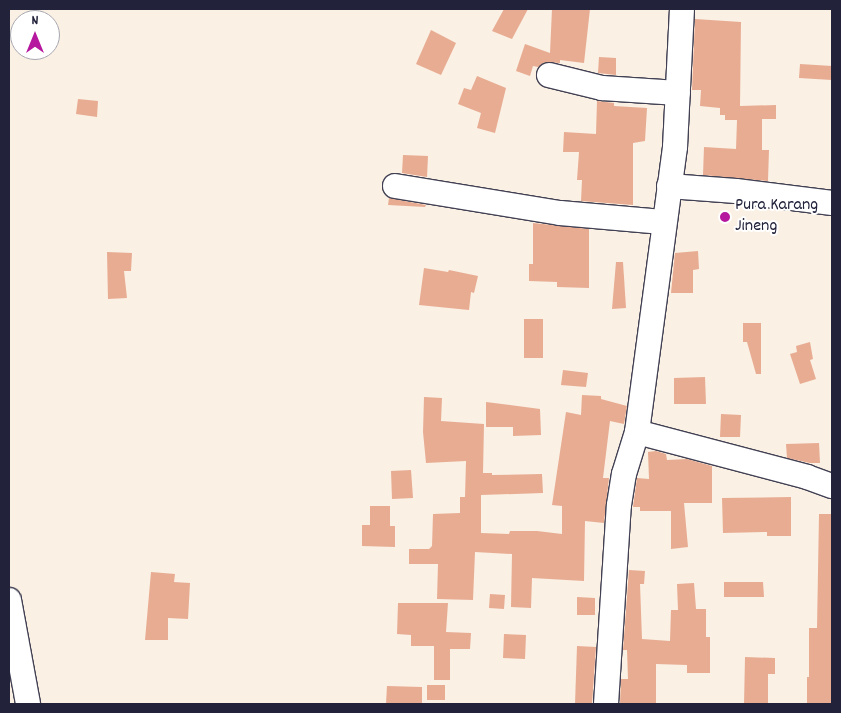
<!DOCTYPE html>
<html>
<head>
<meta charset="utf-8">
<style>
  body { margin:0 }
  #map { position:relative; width:841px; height:713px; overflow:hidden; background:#faf0e3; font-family:Dekko,sans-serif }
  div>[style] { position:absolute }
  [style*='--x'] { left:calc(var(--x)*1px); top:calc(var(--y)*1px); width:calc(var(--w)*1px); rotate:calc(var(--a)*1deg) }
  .building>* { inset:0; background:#e8ac93 }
  .roads { filter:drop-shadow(1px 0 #424154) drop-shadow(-1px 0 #424154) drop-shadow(0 1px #424154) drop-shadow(0 -1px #424154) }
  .minor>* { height:24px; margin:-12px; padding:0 12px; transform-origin:12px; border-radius:12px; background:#fff }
  .dots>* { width:14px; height:14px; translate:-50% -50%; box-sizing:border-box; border:2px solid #fff; border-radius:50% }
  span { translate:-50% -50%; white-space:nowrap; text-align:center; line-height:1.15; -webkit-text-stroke:4px #fff; paint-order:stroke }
  .poi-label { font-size:18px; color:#22223b }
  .left { translate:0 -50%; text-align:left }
  .frame { position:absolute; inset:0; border:10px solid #22223b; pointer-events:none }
  .north { position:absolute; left:10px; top:10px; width:50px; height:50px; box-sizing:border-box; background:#fff; border:1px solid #a7a7b1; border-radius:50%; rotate:0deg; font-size:14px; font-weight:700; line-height:20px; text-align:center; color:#22223b }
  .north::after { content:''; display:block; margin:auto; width:18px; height:22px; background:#b5179e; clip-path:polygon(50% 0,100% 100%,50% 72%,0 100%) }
</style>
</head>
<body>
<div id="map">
  <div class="building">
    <i style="clip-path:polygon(504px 9px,528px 9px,512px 39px,492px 31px)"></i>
    <i style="clip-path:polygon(552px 9px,590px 9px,584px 63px,560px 60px,560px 63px,546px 62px,538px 67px,533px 66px,530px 76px,516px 71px,525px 44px,550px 53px)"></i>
    <i style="clip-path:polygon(695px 19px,741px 22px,740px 106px,776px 105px,776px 119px,762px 119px,762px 150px,769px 150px,768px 181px,703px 175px,704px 147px,736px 149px,737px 120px,725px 120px,725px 115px,720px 115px,720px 108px,700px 106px,701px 90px,692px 90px)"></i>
    <i style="clip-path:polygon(431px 30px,456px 43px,441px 75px,416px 64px)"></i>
    <i style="clip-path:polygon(599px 57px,616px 58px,616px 75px,598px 73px)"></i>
    <i style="clip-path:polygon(800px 64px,832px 66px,832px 80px,799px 78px)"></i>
    <i style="clip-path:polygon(477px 76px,506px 88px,495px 133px,477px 128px,481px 113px,458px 104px,464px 88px,471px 90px)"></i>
    <i style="clip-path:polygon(78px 99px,98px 101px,97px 117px,76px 114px)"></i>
    <i style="clip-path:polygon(597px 101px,614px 103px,614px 106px,647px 108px,645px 141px,633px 143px,633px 205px,581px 201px,582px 180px,577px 180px,579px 152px,563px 152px,564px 132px,596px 134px)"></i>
    <i style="clip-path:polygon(403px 155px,428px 156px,427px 177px,402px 173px)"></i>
    <i style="clip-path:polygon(389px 198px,426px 205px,425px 207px,388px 205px)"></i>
    <i style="clip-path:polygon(533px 223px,589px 229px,589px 288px,557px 287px,557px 282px,529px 281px,529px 264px,533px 264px)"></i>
    <i style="clip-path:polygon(698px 251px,699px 269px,693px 270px,693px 293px,671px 293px,675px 253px)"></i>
    <i style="clip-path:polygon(107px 252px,132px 253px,131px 271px,124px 271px,127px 298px,108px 299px)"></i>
    <i style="clip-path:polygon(616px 262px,623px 262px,626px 308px,612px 309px)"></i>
    <i style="clip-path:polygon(424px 268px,448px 272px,449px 270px,478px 276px,474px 293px,471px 292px,469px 310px,419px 305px)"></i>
    <i style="clip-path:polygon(524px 319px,543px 319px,543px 358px,524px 358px)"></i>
    <i style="clip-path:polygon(743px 323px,761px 323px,761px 374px,756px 374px,747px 342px,743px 342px)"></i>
    <i style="clip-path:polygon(810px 342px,813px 359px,810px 360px,816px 379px,800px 384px,790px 354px,797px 352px,796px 346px)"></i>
    <i style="clip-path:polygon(563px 370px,588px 373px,586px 387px,561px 385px)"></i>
    <i style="clip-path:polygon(705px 377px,706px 404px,674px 404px,674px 378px)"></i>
    <i style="clip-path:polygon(582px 395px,601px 396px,601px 399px,627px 406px,624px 424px,610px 421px,603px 478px,609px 478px,604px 523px,585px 521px,584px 581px,532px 578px,531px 608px,511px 607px,512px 554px,475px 552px,473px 600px,437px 599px,438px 564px,409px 564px,409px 549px,429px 549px,432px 546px,433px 514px,460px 513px,460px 497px,465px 497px,466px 461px,426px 463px,423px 432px,424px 397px,442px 398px,441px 421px,484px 424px,483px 473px,492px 473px,492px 475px,542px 474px,543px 493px,481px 495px,481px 533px,509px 534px,510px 531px,537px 531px,562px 534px,562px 506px,552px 505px,566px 412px,581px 415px)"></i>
    <i style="clip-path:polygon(486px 402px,540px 409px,541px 435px,513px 436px,513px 427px,486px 427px)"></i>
    <i style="clip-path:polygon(721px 414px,741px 415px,740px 437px,720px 437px)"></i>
    <i style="clip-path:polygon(819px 443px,820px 463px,810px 463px,787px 458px,786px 444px)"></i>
    <i style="clip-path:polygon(656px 451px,666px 454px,667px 460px,687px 459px,712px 466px,712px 503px,684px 503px,688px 547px,671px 549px,671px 511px,640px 511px,640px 507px,633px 507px,637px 478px,649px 479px,648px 452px)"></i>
    <i style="clip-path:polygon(411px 470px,413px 498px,392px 499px,391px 471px)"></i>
    <i style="clip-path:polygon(791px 497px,791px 536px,767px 536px,767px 532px,723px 533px,722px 498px)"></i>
    <i style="clip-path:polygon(370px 506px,390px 506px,390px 526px,395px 526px,395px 547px,362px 546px,362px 525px,370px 525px)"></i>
    <i style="clip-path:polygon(819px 514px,832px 514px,832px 703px,807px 703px,807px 677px,809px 677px,809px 628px,817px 628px)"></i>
    <i style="clip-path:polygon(629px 570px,645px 571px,644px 584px,640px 584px,642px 639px,670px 641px,671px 610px,678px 610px,677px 584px,694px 583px,696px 609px,706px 609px,706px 637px,710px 637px,710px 673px,687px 673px,687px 665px,656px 664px,656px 704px,620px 704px,621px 679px,628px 679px,627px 650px,623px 650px)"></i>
    <i style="clip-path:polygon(151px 572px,175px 574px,174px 582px,190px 583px,188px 619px,168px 618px,168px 640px,145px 640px)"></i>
    <i style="clip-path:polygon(724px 582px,763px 582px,764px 597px,724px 597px)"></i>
    <i style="clip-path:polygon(490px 594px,505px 595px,504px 609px,489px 608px)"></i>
    <i style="clip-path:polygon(577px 597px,595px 598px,595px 615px,577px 615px)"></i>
    <i style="clip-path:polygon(398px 603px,448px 603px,446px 632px,471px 633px,470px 649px,450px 649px,450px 680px,434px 680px,434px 646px,411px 646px,411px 635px,397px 634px)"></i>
    <i style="clip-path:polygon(504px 634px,526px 635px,525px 659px,503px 658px)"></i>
    <i style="clip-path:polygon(577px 646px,596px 647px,592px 704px,575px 704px)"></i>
    <i style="clip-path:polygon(745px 657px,775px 658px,775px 674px,768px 674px,768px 704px,744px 704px)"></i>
    <i style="clip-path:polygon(427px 685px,445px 685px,445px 700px,427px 700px)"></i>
    <i style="clip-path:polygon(387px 686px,422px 687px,422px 704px,386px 704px)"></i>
  </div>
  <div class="roads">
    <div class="minor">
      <i style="--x:549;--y:75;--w:55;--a:13.8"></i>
      <i style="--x:602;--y:88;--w:76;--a:3.8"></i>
      <i style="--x:395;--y:186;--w:167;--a:9.3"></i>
      <i style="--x:560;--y:213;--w:103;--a:5"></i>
      <i style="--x:669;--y:186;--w:67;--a:4.3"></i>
      <i style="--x:736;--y:191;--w:97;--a:7.1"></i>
      <i style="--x:637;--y:432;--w:176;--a:14.8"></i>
      <i style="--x:807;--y:477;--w:27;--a:20"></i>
      <i style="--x:9;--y:600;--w:106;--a:79.6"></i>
      <i style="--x:606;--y:704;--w:199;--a:-86.3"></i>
      <i style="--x:619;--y:505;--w:31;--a:-81"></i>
      <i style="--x:624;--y:474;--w:44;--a:-72.8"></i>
      <i style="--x:637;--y:432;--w:288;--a:-82.4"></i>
      <i style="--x:675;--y:147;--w:138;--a:-87.1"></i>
    </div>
  </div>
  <div class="dots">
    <i style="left:725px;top:217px;background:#b5179e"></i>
  </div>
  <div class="poi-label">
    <span class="left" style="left:735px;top:217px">Pura Karang<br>Jineng</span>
  </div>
  <div class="frame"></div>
  <div class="north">N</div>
</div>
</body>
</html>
